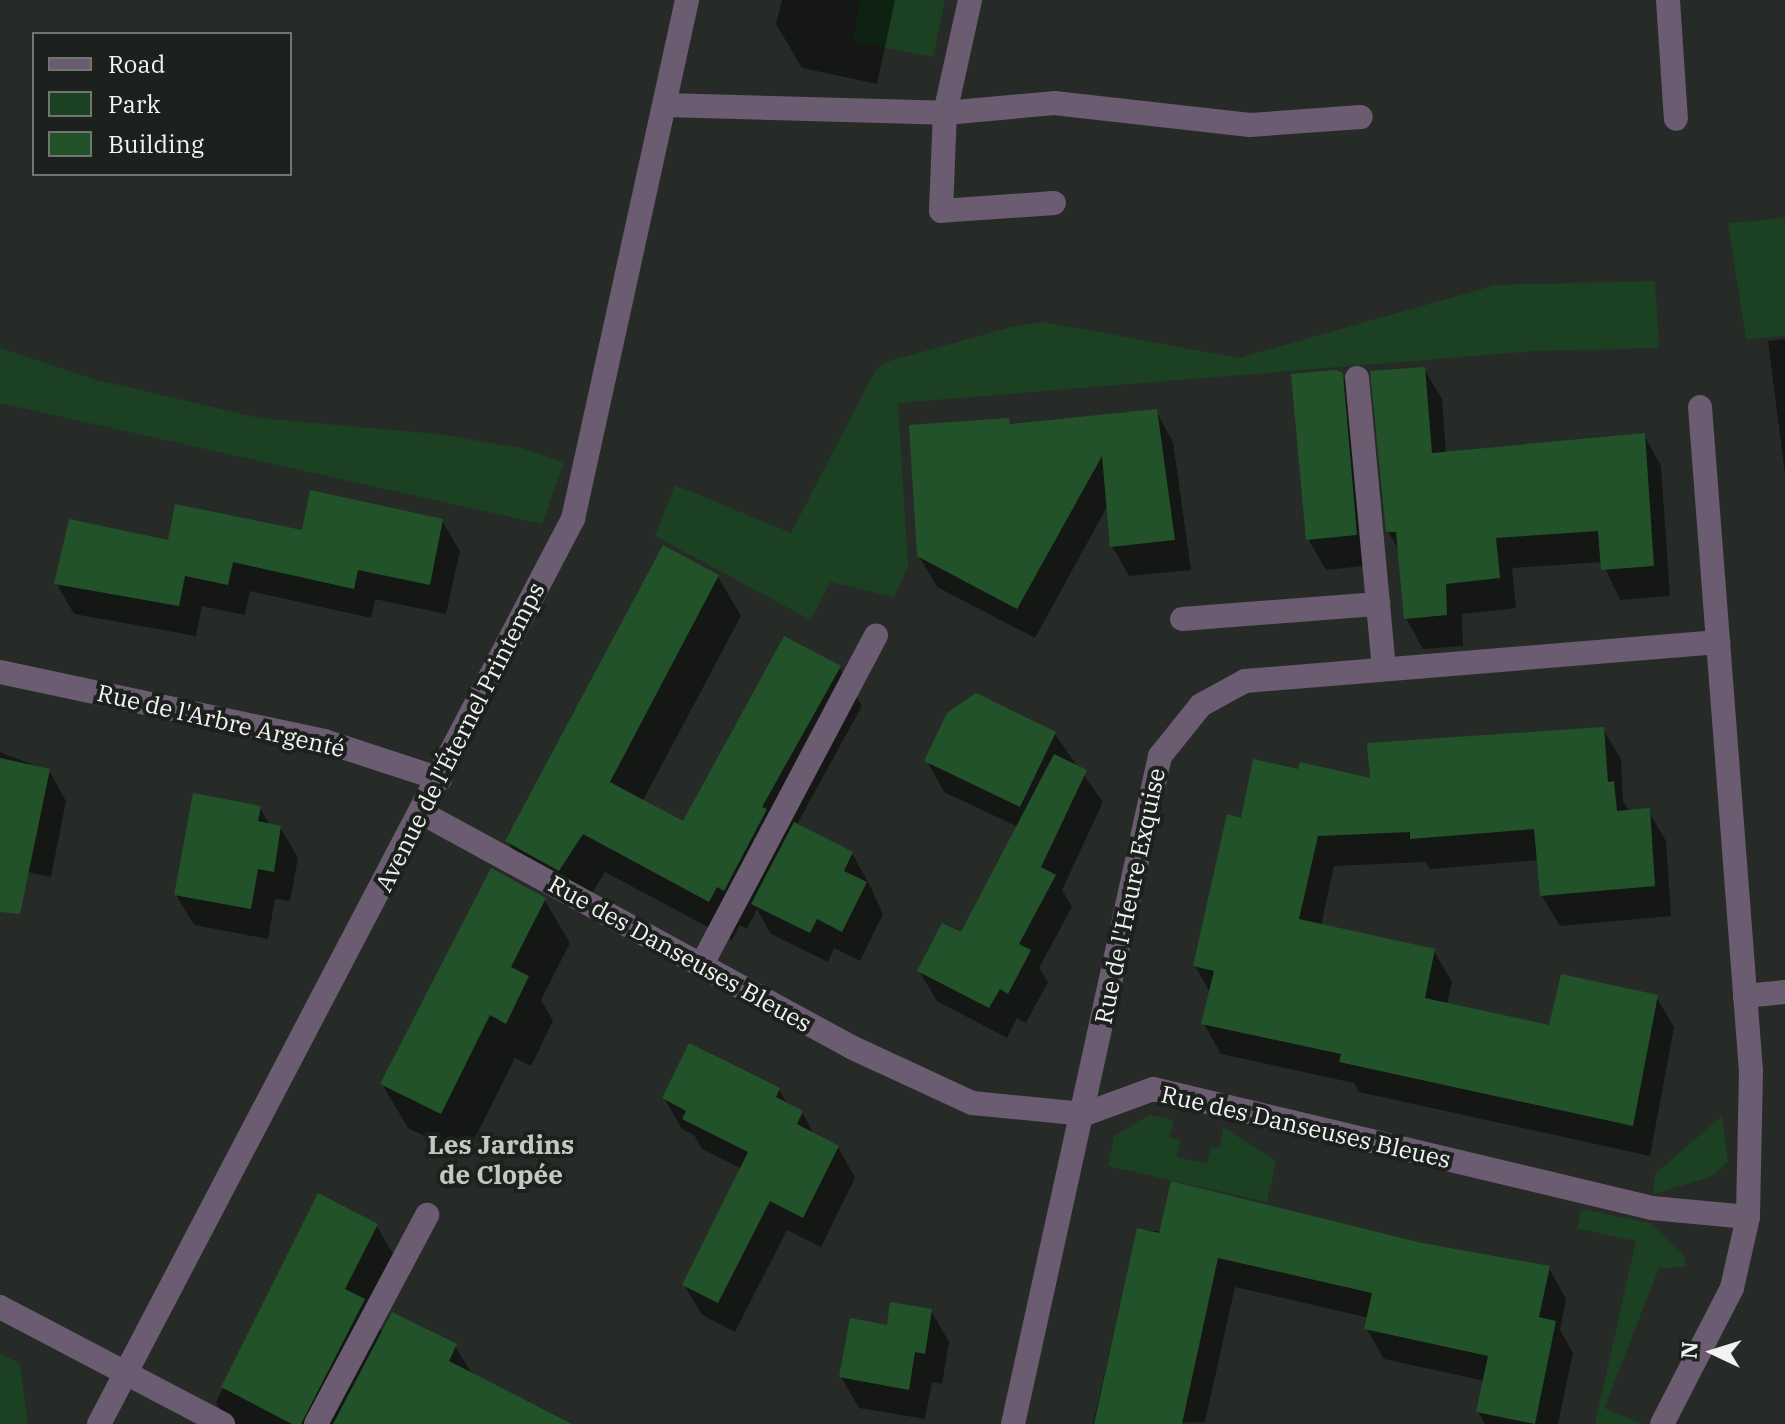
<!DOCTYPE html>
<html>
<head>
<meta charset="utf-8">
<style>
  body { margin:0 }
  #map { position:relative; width:1785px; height:1424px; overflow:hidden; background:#272b27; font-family:"IBM Plex Serif",serif }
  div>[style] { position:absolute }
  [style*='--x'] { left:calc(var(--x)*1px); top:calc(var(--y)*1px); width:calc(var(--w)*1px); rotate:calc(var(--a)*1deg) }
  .green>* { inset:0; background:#1c4022 }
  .shadow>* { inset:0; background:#0007 }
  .building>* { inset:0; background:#22522a }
  .lane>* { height:24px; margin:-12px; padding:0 12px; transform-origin:12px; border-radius:12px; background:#6c5c71 }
  .street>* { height:24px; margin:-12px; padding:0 12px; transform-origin:12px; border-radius:12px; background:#6c5c71 }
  span { translate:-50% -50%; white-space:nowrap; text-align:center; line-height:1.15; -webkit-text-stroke:8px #1d211e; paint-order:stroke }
  .street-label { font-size:24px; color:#f0f3f1 }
  .neighbourhood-label { font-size:26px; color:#c3c8c3; font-weight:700 }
  .legend { position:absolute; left:32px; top:32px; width:260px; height:144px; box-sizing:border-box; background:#1d211e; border:2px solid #717572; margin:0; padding:10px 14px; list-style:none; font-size:24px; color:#f0f3f1 }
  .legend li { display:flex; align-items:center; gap:16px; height:40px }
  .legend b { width:40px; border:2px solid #717572 }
  .north { position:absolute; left:1673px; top:1312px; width:80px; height:80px; -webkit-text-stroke:6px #1d211e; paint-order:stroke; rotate:274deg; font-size:22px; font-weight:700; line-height:32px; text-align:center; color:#f0f3f1 }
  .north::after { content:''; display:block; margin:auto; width:28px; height:36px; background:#f0f3f1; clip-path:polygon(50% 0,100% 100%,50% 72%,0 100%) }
</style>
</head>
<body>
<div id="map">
  <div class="green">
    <i style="clip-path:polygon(861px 0,945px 0,933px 57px,852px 41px)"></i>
    <i style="clip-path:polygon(1785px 218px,1785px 336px,1746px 339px,1728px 223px)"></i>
    <i style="clip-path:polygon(1655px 281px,1659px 348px,1534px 351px,898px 403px,908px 565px,894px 597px,830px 582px,811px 620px,655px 536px,675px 485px,791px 533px,875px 371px,886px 362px,1011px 327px,1044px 322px,1239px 358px,1496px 285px)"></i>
    <i style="clip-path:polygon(0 348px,93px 379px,259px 418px,437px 434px,521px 448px,564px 462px,542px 524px,0 403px)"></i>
    <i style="clip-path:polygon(1149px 1115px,1174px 1120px,1169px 1137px,1180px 1140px,1177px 1157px,1207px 1164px,1211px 1147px,1220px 1148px,1223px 1127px,1276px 1161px,1267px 1202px,1108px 1166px,1114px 1136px)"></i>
    <i style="clip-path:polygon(1722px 1116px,1728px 1162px,1710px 1177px,1653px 1194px,1655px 1174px)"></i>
    <i style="clip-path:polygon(1581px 1209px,1650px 1223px,1685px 1257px,1685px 1267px,1659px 1268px,1604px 1408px,1643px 1424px,1595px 1424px,1636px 1241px,1577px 1228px)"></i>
    <i style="clip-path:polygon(0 1353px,20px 1364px,28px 1424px,0 1424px)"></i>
  </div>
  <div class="shadow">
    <i style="clip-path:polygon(782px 0,895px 0,877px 84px,802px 68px,776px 24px)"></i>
    <i style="clip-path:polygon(1785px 339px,1785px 474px,1768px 341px)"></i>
    <i style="clip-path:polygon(1424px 369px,1442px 399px,1446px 454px,1644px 435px,1661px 466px,1670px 596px,1620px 600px,1602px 562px,1512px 568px,1516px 608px,1462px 614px,1463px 646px,1423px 649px,1406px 618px,1400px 552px,1388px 532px)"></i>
    <i style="clip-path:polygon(1342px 375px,1359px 406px,1373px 565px,1326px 570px,1308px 539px)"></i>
    <i style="clip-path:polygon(1156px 411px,1173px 442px,1191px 570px,1129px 576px,1112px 546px,1108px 505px,1035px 638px,937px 587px,919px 556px,1008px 420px,1012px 426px)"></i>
    <i style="clip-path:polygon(442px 521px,460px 551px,446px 614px,375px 599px,371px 618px,250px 591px,245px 615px,202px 606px,196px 636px,74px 614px,57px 584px,170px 542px)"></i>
    <i style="clip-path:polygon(718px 577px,741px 616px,642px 802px,683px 824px,839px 667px,862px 706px,796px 826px,852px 853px,869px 884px,883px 914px,860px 961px,834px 948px,828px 962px,771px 934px,757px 909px,747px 929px,740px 925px,732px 940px,605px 872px,582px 909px,530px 880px,508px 841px)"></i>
    <i style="clip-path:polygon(1603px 729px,1621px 759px,1623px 801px,1630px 812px,1648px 810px,1666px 841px,1671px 916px,1560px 926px,1542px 896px,1539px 860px,1430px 869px,1425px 862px,1334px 866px,1321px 926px,1434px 951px,1452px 982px,1447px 1005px,1551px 1027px,1656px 997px,1674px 1027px,1650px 1156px,1359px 1092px,1354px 1083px,1221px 1054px,1204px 1024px,1211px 994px,1195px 966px,1243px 820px,1299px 772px,1372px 780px)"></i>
    <i style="clip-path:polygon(1054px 733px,1103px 802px,1062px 890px,1072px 907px,1039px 968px,1048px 982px,1026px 1023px,1017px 1018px,1007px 1038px,937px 1001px,919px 971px,962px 935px,1018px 827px,944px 792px,927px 761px)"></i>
    <i style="clip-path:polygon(0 752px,49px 771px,66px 801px,51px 877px,0 866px)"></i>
    <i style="clip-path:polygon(260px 808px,270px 825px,280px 827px,298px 858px,290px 901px,275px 899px,268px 939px,194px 925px,176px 895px)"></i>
    <i style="clip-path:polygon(544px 899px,570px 943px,541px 1000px,553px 1021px,531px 1066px,515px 1058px,466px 1156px,408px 1128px,382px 1084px)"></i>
    <i style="clip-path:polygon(779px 1090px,788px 1105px,802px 1112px,815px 1136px,838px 1147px,855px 1178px,821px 1247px,787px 1230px,735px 1332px,702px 1315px,684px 1285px,742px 1169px,702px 1149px,694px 1135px,682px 1129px,664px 1098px)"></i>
    <i style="clip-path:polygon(319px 1196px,376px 1225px,402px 1269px,376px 1321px,383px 1334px,455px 1346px,473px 1376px,567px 1424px,228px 1424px,216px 1402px)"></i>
    <i style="clip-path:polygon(1138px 1230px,1422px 1245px,1549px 1268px,1566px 1299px,1560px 1330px,1573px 1353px,1558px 1424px,1485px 1424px,1478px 1412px,1485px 1381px,1384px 1359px,1366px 1328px,1369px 1318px,1235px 1287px,1205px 1422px,1093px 1424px)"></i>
    <i style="clip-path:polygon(931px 1311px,949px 1342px,942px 1384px,932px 1382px,925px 1419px,859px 1408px,841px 1377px,888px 1327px)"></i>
  </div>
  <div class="building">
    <i style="clip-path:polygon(1425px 367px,1432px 453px,1645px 433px,1654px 566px,1601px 570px,1598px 531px,1496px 538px,1500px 578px,1446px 584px,1447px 615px,1404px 619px,1396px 532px,1386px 532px,1370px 371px)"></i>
    <i style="clip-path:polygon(1336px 370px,1343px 373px,1357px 535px,1306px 540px,1291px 374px)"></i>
    <i style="clip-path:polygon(1157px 409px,1175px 540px,1110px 547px,1102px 456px,1017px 609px,917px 556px,909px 425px,1009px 418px,1010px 424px)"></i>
    <i style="clip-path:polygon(310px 490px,443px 519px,430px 585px,358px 570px,354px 589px,233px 562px,228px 585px,185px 576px,179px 606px,54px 584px,69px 519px,168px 540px,175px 504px,302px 530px)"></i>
    <i style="clip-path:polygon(663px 545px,719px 575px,610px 782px,683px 821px,784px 636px,841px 666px,762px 807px,767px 809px,724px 891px,717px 887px,709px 902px,583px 834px,559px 871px,505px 841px)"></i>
    <i style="clip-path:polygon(976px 693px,1056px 732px,1020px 807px,924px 761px,947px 713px)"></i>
    <i style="clip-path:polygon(1604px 727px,1608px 782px,1614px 781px,1617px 811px,1650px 808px,1655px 886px,1540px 896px,1534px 829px,1410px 839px,1410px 832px,1318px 836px,1299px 919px,1435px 949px,1425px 998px,1549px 1025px,1561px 974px,1658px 995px,1633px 1126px,1339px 1062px,1341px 1054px,1201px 1024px,1214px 971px,1193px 966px,1227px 814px,1241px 818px,1253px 759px,1298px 769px,1300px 762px,1370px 778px,1367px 743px)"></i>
    <i style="clip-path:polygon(1054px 754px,1087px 770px,1041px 867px,1056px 875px,1019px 944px,1031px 950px,1008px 994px,1000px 989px,989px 1008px,917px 971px,942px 923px,961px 932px)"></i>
    <i style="clip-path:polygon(0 758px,50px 769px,20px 914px,0 912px)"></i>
    <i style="clip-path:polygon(193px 793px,261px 806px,258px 821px,281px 826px,274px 872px,258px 869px,251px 909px,174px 895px)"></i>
    <i style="clip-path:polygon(794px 822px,853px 852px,844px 871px,867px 882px,842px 932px,817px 919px,810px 933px,751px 904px)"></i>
    <i style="clip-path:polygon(491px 868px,546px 898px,511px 967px,529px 976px,506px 1024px,490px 1015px,441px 1114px,380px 1084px)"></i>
    <i style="clip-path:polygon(689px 1043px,780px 1088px,776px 1097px,803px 1111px,797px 1124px,839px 1146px,803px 1218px,770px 1201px,718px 1303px,682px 1285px,748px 1152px,682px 1119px,686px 1111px,662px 1098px)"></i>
    <i style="clip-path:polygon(1171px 1181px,1422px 1243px,1550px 1266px,1539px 1317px,1556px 1321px,1535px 1424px,1476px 1412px,1488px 1356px,1364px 1329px,1372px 1293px,1218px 1258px,1182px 1424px,1094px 1424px,1137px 1228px,1159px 1233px)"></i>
    <i style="clip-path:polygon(318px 1193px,378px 1224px,345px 1289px,365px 1299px,301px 1424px,292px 1424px,221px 1387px)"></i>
    <i style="clip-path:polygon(890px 1302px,932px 1309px,925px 1354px,915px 1352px,909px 1390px,839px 1377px,850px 1318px,887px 1325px)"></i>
    <i style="clip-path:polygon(392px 1312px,457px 1344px,449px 1361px,572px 1424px,333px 1424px)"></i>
  </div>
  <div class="lane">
    <i style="--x:1668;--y:0;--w:119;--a:86.2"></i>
    <i style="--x:1357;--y:378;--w:290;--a:84.7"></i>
    <i style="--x:1182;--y:619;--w:197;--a:-4.4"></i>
    <i style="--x:701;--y:966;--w:374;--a:-62.1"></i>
    <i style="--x:1745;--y:996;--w:40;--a:-5.7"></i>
    <i style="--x:316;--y:1424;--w:237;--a:-62"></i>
  </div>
  <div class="street">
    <i style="--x:665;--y:105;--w:280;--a:1.6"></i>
    <i style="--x:945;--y:113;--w:116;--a:-77.5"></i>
    <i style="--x:1054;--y:203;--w:113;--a:176"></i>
    <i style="--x:941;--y:211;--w:98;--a:-87.7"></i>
    <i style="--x:945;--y:113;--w:109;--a:-5.2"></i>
    <i style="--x:1054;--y:103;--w:197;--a:6.4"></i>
    <i style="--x:1250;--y:125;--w:111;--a:-4.1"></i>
    <i style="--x:1700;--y:407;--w:666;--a:85.61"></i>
    <i style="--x:1751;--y:1071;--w:146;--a:91.2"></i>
    <i style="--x:0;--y:672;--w:331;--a:12"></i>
    <i style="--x:324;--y:741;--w:122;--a:18.1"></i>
    <i style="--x:422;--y:813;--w:489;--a:28.6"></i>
    <i style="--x:851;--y:1047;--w:133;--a:24.8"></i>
    <i style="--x:972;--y:1103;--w:114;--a:5.6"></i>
    <i style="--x:1085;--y:1114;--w:72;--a:-20.2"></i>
    <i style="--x:1153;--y:1089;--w:513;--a:13.41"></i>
    <i style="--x:1652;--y:1208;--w:96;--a:5.4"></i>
    <i style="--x:1748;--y:1217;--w:73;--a:102.7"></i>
    <i style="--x:1732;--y:1288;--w:153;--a:117.2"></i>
    <i style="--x:0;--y:1307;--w:252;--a:27.7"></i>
    <i style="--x:99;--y:1424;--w:1022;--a:-62.36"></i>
    <i style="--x:573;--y:519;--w:531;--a:-77.61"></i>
    <i style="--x:1013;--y:1424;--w:684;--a:-77.59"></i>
    <i style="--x:1160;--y:756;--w:65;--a:-51.2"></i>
    <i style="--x:1201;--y:705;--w:50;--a:-28.6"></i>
    <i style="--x:1245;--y:681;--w:475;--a:-4.7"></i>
  </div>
  <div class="street-label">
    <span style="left:221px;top:721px;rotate:13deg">Rue de l'Arbre Argenté</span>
    <span style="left:460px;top:737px;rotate:-63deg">Avenue de l'Éternel Printemps</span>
    <span style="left:1130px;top:896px;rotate:-78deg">Rue de l'Heure Exquise</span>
    <span style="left:680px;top:954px;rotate:29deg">Rue des Danseuses Bleues</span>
    <span style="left:1306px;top:1127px;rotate:13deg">Rue des Danseuses Bleues</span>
  </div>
  <div class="neighbourhood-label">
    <span style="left:501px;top:1160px">Les Jardins<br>de Clopée</span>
  </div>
  <ul class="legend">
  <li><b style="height:10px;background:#6c5c71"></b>Road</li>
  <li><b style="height:22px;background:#1c4022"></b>Park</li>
  <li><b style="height:22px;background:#22522a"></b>Building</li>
  </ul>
  <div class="north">N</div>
</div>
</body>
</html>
